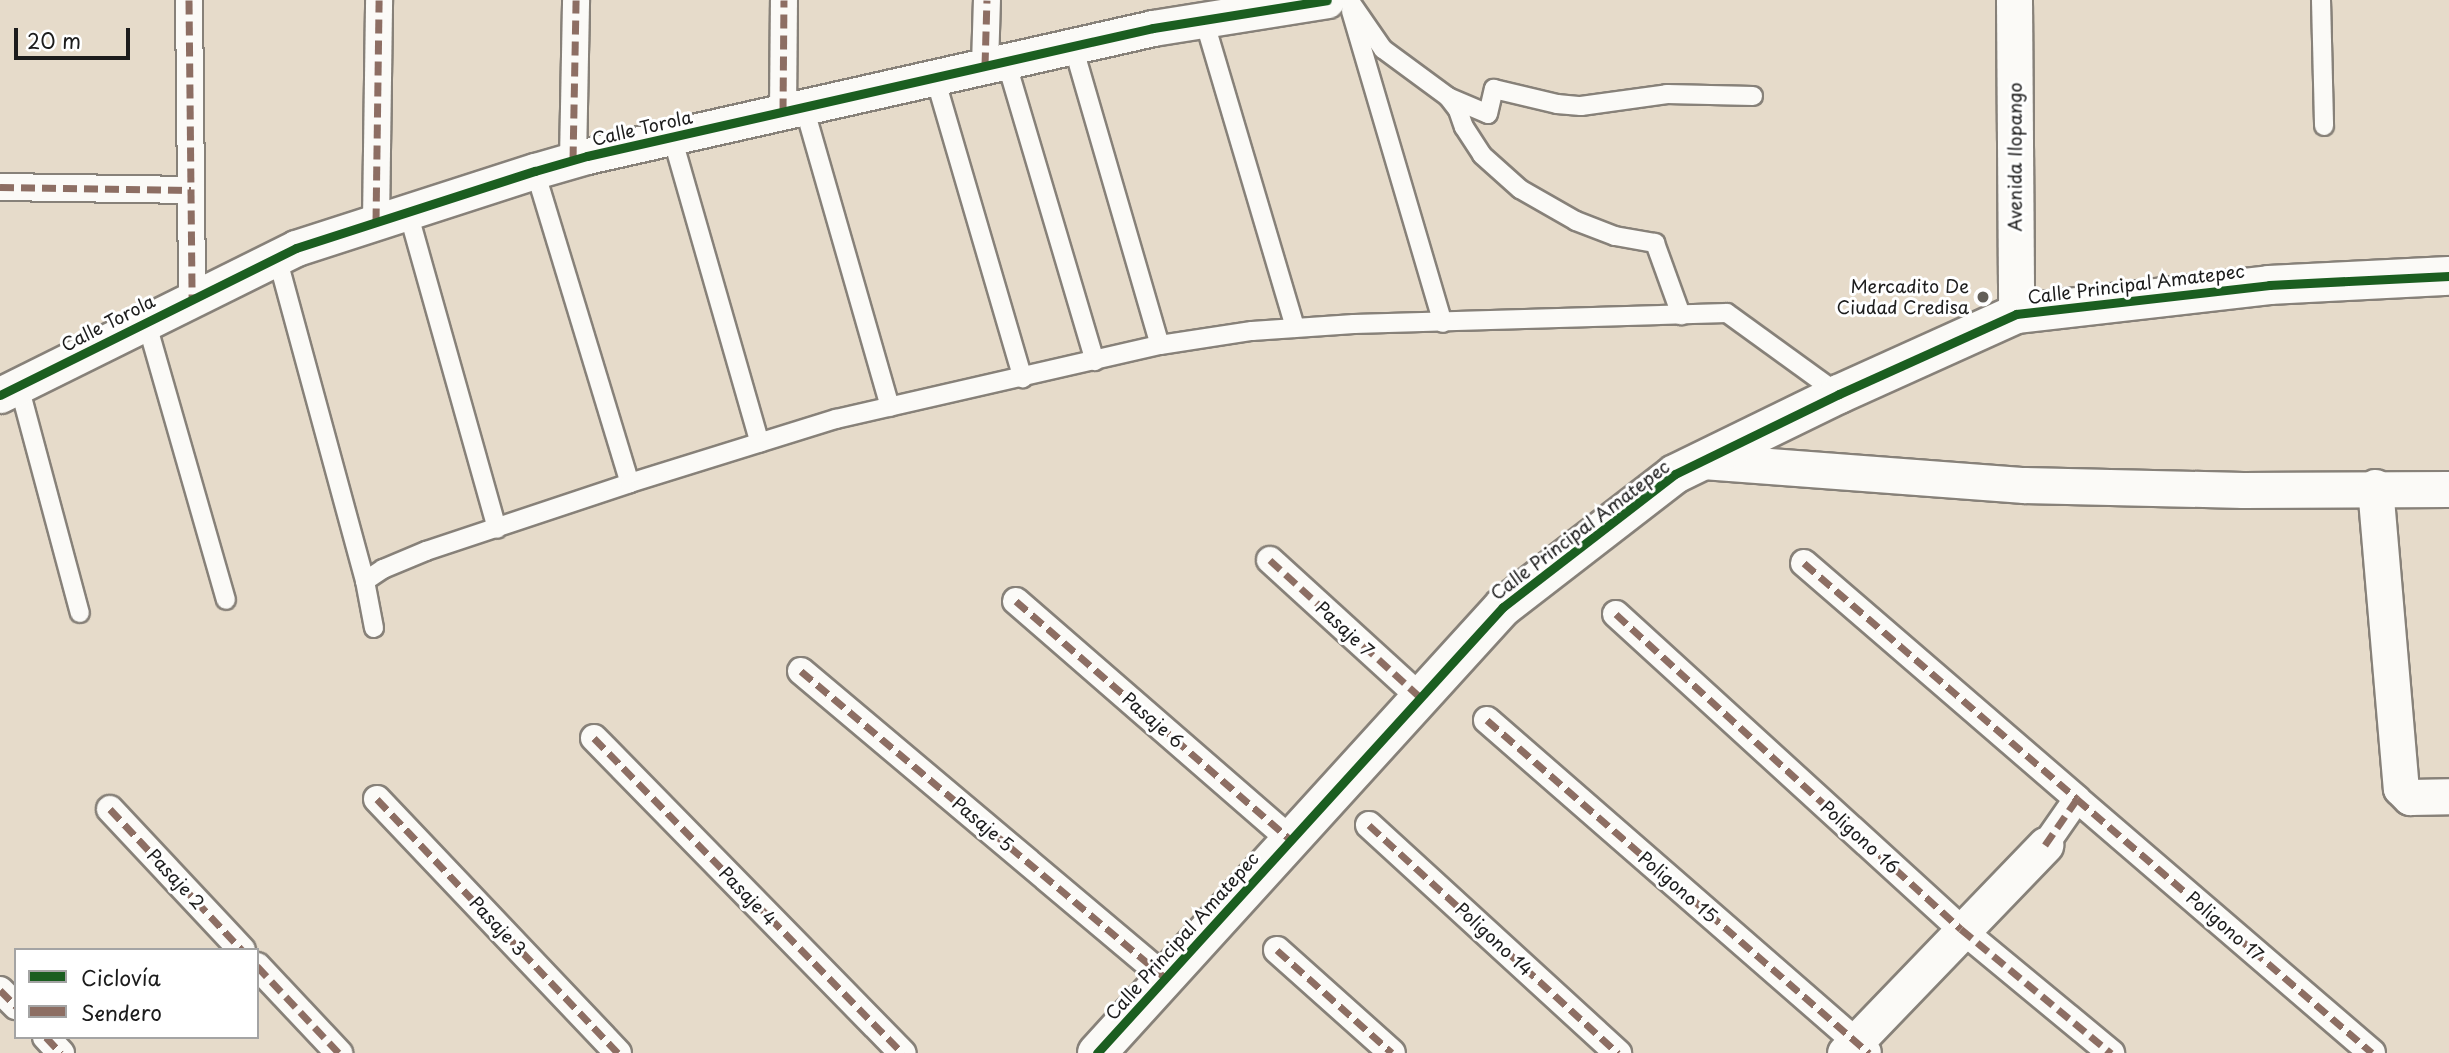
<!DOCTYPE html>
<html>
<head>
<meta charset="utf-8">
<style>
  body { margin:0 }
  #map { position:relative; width:2449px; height:1053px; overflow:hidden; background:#e6dbca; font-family:"Playpen Sans",sans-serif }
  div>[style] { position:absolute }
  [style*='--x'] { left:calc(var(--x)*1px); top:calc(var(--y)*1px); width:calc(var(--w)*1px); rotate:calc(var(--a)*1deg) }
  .roads { filter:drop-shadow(2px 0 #878179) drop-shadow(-2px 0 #878179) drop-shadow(0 2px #878179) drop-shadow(0 -2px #878179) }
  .service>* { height:18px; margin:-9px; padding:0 9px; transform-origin:9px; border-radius:9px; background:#fbfaf7 }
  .pedestrian>* { height:26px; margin:-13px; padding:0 13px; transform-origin:13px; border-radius:13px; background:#fbfaf7 }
  .minor>* { height:35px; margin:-17.5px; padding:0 17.5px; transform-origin:17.5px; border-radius:17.5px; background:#fbfaf7 }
  .tertiary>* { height:38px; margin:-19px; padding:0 19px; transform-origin:19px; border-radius:19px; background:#fbfaf7 }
  .quiet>* { height:7px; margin-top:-3.5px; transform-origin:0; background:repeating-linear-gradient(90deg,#8d6e63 0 14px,transparent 0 21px) }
  .cycleway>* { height:9px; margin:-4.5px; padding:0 4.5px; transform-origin:4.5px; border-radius:4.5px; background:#1b5e20 }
  .dots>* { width:19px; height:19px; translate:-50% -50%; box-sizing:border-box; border:4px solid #fff; border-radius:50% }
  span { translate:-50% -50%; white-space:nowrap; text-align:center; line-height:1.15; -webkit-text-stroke:6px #fff; paint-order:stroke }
  .street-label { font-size:18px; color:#1c1c1c }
  .poi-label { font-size:18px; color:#1c1c1c }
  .right { translate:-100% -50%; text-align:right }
  .legend { position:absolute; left:14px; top:948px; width:245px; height:91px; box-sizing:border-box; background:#fff; border:2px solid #a4a4a4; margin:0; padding:9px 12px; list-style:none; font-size:21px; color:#1c1c1c }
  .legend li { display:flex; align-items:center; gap:14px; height:35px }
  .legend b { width:35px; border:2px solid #a4a4a4 }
  .scale { position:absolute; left:14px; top:28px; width:116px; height:32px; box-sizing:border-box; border:4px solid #1c1c1c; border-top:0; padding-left:9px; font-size:21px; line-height:24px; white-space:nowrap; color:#1c1c1c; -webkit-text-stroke:5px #fff; paint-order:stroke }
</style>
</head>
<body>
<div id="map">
  <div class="roads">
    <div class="service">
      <i style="--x:1349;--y:0;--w:60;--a:55.2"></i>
      <i style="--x:1383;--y:49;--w:81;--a:36.4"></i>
      <i style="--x:1448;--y:97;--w:16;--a:52"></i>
      <i style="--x:1458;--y:110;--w:18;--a:71"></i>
      <i style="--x:1464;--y:127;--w:33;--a:57"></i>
      <i style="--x:1482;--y:155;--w:51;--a:41.8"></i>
      <i style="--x:1520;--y:189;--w:64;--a:29.7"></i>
      <i style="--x:1576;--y:221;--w:42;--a:21"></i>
      <i style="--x:1615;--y:236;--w:41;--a:9.9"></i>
      <i style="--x:1655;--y:243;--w:77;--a:70.1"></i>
      <i style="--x:2321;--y:0;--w:126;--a:88.6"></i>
      <i style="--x:1351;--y:11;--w:325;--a:73.6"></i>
      <i style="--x:1204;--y:20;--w:321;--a:73.5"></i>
      <i style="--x:1073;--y:46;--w:311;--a:73.8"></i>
      <i style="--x:1006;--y:61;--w:313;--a:73.5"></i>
      <i style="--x:935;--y:78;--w:313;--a:73.7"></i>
      <i style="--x:1448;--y:97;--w:43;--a:23"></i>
      <i style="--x:1488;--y:114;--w:26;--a:-77"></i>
      <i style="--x:1494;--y:89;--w:65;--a:13.4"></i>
      <i style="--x:1557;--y:104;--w:24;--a:5"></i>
      <i style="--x:1581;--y:106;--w:87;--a:-7.9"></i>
      <i style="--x:1667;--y:94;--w:86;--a:1.3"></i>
      <i style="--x:804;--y:107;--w:312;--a:74"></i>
      <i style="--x:672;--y:137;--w:318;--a:74"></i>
      <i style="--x:535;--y:171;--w:326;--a:73.1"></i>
      <i style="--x:408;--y:212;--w:329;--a:74.3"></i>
      <i style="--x:277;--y:257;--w:336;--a:74.8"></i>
      <i style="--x:146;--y:321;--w:290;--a:74"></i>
      <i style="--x:19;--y:386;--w:235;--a:75"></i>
      <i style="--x:374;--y:628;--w:48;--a:-100.8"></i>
      <i style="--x:365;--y:581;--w:22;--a:-34"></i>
      <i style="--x:383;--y:569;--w:47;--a:-22.7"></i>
      <i style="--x:426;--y:551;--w:215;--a:-18.4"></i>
      <i style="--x:630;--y:483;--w:216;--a:-17.3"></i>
      <i style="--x:836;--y:419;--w:332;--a:-12.9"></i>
      <i style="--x:1160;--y:345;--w:93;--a:-8.7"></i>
      <i style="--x:1252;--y:331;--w:102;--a:-3.9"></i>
      <i style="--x:1354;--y:324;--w:373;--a:-1.7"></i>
      <i style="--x:1727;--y:313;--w:138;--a:35.9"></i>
    </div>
    <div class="pedestrian">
      <i style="--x:189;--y:0;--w:299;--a:89.4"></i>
      <i style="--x:985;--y:66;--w:66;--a:-88.3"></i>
      <i style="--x:783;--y:112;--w:112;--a:-89.5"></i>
      <i style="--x:573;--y:160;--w:160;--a:-88.9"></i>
      <i style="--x:0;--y:187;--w:191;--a:0.9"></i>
      <i style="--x:376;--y:222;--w:222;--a:-89.2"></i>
      <i style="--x:1270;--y:560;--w:203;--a:42.4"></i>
      <i style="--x:1804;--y:563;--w:361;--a:40.8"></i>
      <i style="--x:2077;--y:799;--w:56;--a:124.8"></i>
      <i style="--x:1016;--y:601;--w:363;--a:41"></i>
      <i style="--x:1616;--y:614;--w:467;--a:42.4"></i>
      <i style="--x:1961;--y:929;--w:195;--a:39.6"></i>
      <i style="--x:801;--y:671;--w:476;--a:40.1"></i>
      <i style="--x:1487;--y:720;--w:505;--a:41.07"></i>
      <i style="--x:594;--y:738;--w:441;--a:45.6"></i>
      <i style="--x:377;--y:799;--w:350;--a:46.5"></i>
      <i style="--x:2077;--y:799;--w:389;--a:40.7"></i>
      <i style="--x:110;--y:809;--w:193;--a:46.9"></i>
      <i style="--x:1369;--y:825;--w:338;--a:42.5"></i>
      <i style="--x:1277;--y:950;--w:154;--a:41.8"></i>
      <i style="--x:257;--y:966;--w:120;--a:46.7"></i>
      <i style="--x:0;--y:990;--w:23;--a:45"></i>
      <i style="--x:46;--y:1037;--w:22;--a:47"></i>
    </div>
    <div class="minor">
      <i style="--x:2014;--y:0;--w:314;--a:89.6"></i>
      <i style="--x:0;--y:395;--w:330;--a:-26.4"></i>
      <i style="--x:296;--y:248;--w:251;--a:-17.9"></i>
      <i style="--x:535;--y:171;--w:54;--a:-16.1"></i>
      <i style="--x:587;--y:156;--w:580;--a:-12.74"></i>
      <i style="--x:1153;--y:28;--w:176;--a:-9.1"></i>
      <i style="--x:1703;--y:461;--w:322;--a:4.3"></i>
      <i style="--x:2024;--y:485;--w:219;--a:1.3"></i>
      <i style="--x:2243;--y:490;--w:206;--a:-0.3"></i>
      <i style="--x:2375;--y:487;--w:302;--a:85.1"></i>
      <i style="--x:2401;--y:788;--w:13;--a:45"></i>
      <i style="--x:2410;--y:797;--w:39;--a:-1"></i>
      <i style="--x:1845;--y:1053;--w:289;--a:-46.1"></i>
    </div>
    <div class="tertiary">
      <i style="--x:1097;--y:1053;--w:603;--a:-47.69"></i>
      <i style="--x:1503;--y:607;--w:217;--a:-37.7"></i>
      <i style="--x:1675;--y:474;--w:182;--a:-26"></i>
      <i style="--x:1839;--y:394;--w:194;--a:-24.3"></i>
      <i style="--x:2016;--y:314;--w:255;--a:-6.5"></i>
      <i style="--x:2269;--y:285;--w:180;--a:-2.9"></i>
    </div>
  </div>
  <div class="quiet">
    <i style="--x:189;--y:0;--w:299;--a:89.4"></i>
    <i style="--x:985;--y:66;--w:66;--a:-88.3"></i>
    <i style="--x:783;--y:112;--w:112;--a:-89.5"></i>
    <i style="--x:573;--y:160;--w:160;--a:-88.9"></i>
    <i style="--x:0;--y:187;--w:191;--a:0.9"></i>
    <i style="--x:376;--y:222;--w:222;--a:-89.2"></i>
    <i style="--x:1270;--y:560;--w:203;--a:42.4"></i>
    <i style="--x:1804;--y:563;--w:361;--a:40.8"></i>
    <i style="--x:2077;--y:799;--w:56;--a:124.8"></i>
    <i style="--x:1016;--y:601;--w:363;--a:41"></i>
    <i style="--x:1616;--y:614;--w:467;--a:42.4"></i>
    <i style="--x:1961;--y:929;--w:195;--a:39.6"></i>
    <i style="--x:801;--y:671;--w:476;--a:40.1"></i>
    <i style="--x:1487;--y:720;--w:507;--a:41.08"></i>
    <i style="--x:594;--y:738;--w:441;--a:45.6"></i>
    <i style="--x:377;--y:799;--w:350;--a:46.5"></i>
    <i style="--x:2077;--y:799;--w:389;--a:40.7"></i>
    <i style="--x:110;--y:809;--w:193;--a:46.9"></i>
    <i style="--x:1369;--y:825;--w:338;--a:42.5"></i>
    <i style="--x:1277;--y:950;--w:154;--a:41.8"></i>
    <i style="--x:257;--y:966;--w:120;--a:46.7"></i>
    <i style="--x:0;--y:990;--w:23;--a:45"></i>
    <i style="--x:46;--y:1037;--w:22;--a:47"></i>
  </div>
  <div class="cycleway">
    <i style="--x:0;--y:395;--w:330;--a:-26.4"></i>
    <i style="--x:296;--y:248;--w:251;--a:-17.9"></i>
    <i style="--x:535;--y:171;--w:54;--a:-16.1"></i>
    <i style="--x:587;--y:156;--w:580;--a:-12.74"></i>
    <i style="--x:1153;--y:28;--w:176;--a:-9.1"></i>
    <i style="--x:1097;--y:1053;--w:603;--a:-47.69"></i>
    <i style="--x:1503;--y:607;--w:217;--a:-37.7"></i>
    <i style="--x:1675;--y:474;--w:182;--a:-26"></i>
    <i style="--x:1839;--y:394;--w:194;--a:-24.3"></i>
    <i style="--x:2016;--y:314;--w:255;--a:-6.5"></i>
    <i style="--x:2269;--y:285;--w:180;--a:-2.9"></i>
  </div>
  <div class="dots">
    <i style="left:1983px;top:297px;background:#635f59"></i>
  </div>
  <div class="street-label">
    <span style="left:642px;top:128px;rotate:-13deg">Calle Torola</span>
    <span style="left:2015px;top:157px;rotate:-90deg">Avenida Ilopango</span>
    <span style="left:2136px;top:284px;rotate:-7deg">Calle Principal Amatepec</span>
    <span style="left:108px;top:323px;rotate:-27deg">Calle Torola</span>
    <span style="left:1580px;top:530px;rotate:-37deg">Calle Principal Amatepec</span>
    <span style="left:1345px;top:629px;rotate:43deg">Pasaje 7</span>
    <span style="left:1153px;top:720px;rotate:41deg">Pasaje 6</span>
    <span style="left:983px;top:824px;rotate:40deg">Pasaje 5</span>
    <span style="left:1860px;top:837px;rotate:42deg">Poligono 16</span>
    <span style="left:176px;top:879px;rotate:47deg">Pasaje 2</span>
    <span style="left:1678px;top:887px;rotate:41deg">Poligono 15</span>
    <span style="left:748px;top:896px;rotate:46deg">Pasaje 4</span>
    <span style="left:498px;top:926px;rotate:47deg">Pasaje 3</span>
    <span style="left:2225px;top:926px;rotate:41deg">Poligono 17</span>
    <span style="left:1182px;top:936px;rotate:-48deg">Calle Principal Amatepec</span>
    <span style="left:1494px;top:939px;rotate:43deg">Poligono 14</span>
  </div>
  <div class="poi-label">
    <span class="right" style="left:1969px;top:297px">Mercadito De<br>Ciudad Credisa</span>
  </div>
  <ul class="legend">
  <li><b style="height:9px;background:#1b5e20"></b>Ciclovía</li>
  <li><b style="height:9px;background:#8d6e63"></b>Sendero</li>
  </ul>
  <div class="scale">20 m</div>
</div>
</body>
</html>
